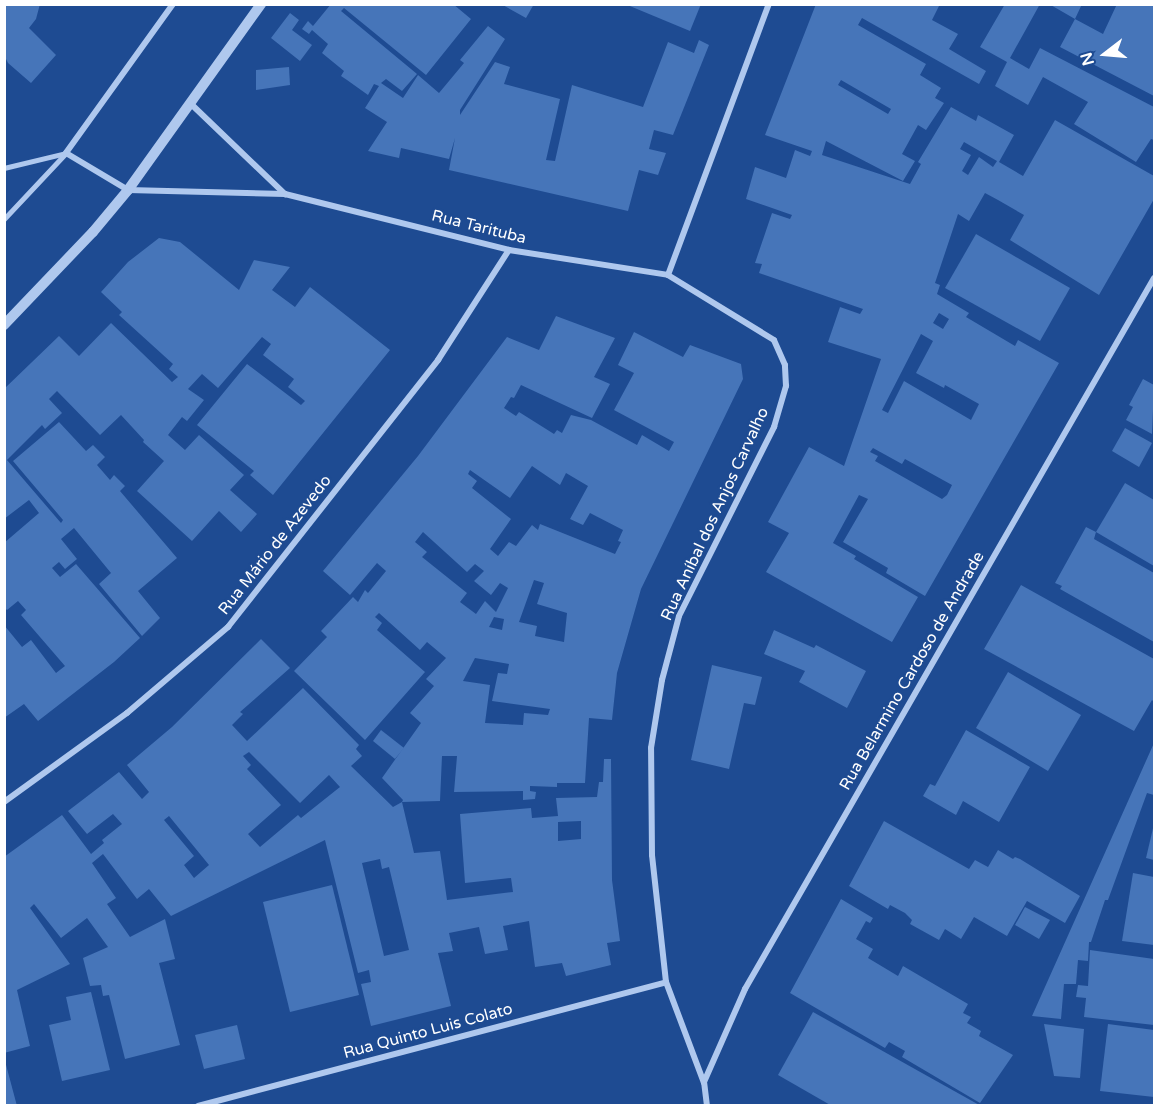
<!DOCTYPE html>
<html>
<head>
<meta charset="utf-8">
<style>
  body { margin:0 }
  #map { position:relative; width:1159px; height:1110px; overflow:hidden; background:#1e4b92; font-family:"Varela Round",sans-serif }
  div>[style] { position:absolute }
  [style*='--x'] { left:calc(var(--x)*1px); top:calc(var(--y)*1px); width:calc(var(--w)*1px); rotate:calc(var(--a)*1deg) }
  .building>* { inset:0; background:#4675b9 }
  .service>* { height:4.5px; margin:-2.25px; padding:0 2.25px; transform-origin:2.25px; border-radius:2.25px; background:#afc8ee }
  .minor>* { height:6px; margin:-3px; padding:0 3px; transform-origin:3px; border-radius:3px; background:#afc8ee }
  .tertiary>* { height:10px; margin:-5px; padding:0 5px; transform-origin:5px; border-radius:5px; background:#afc8ee }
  span { translate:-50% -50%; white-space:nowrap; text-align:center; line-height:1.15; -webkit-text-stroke:5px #1e4b92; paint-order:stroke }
  .street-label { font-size:16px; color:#fff }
  .frame { position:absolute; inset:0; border:6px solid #fff; pointer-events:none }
  .north { position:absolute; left:1075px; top:24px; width:60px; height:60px; -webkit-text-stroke:4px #1e4b92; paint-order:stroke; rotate:254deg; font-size:16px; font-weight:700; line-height:24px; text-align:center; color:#fff }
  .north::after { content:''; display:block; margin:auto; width:21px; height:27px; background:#fff; clip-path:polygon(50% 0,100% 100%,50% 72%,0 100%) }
</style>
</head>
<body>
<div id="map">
  <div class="building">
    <i style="clip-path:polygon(4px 4px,40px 4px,36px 19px,29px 28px,56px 55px,31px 83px,8px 63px,4px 55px)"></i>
    <i style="clip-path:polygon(331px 4px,453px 4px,471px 19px,426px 75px,344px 8px,341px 11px,417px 74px,402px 91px,386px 79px,381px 83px,403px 98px,418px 75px,439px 93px,464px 63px,460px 60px,488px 26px,505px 39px,460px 110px,460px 115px,495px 62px,510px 67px,504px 84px,560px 99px,546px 160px,555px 161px,572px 85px,643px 107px,668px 42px,694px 53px,699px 40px,709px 45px,673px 135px,654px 130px,649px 149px,666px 153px,658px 175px,639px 170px,628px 211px,449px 170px,455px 138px,449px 159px,401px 148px,399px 158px,368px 151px,387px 122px,365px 108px,379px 86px,374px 84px,368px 95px,347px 80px,341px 76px,344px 71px,322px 53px,328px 44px,312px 30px,309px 34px,302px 29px,308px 21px,313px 26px)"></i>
    <i style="clip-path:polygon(501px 4px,534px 4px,526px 18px)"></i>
    <i style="clip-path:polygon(625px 4px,701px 4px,690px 31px)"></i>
    <i style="clip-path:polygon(evenodd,816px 4px,940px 4px,932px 20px,958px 34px,949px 49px,986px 71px,979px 84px,862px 18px,858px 25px,926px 64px,920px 75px,941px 88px,935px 98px,944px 103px,926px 130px,918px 125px,902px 154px,915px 161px,903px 181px,826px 141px,822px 155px,910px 184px,921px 164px,918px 162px,951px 107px,976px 121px,978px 115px,1014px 135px,999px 162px,1023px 176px,1055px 120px,1154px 176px,1154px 199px,1099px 295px,1010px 240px,1024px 215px,998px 200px,985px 193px,969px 221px,958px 214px,935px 283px,940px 285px,937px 294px,969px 313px,966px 317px,1015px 346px,1018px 340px,1059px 363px,925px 596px,886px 573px,888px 568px,843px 542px,868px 499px,859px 495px,833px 543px,856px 556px,854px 559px,918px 597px,892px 642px,766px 572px,789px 533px,768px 522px,809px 447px,844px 466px,881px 359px,828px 342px,840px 307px,860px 314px,863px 309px,759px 273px,762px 264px,755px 263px,772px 213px,790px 219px,792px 215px,746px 199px,755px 167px,786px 178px,795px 150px,810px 156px,812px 151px,765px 135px,816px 4px,841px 80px,891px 109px,888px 114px,838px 85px,841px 80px,816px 4px,964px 142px,997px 161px,993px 167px,979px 157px,968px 175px,962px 171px,971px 155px,960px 149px,964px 142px,816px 4px,939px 313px,949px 319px,943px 329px,933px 323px,939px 313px,816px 4px,921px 334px,933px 341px,916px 373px,944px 388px,945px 385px,979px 404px,971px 420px,904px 381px,888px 413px,882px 410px,921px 334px,816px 4px,873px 448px,902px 464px,905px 459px,952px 485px,947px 495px,942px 499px,875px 461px,878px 456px,870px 452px,873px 448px)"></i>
    <i style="clip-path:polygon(1005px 4px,1040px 4px,1010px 58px,1029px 69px,1040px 48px,1154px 107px,1154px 140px,1151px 139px,1136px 162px,1074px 124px,1088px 102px,1043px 77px,1028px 105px,995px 86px,1007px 62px,980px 47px)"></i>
    <i style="clip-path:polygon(1049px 4px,1082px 4px,1075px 19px,1103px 34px,1117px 4px,1154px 4px,1154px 96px,1060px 47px,1075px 19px)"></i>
    <i style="clip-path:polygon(290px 13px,299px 20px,292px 30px,312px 45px,300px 61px,271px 38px)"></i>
    <i style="clip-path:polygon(289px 67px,290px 85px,256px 90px,256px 70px)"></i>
    <i style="clip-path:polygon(976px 234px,1070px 288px,1040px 341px,945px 288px)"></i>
    <i style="clip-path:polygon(159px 238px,180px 242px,239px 290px,254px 260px,290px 267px,272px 290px,295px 307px,310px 287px,390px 350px,273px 495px,250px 475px,254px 471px,197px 425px,247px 364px,301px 405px,305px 401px,288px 387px,294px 379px,263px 355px,271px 344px,262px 337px,218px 388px,202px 374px,188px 389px,204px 400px,187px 421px,182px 417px,168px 435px,185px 450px,199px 435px,244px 475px,230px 490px,257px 514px,241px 532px,219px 511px,192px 541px,137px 491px,164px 461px,143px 442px,144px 440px,121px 415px,100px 435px,57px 391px,49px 399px,62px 413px,45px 429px,42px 425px,7px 460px,61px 523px,63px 520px,13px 461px,59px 422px,86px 451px,93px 445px,105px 457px,97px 465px,110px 480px,114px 475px,125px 486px,120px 491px,177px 558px,138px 591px,160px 618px,142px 636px,99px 584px,111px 573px,74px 528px,61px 539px,77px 559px,65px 569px,59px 562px,52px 568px,60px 577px,76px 564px,140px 638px,114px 662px,38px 721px,24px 704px,4px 718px,4px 625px,22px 647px,31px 640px,56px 673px,65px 666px,21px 615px,26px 610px,18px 601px,7px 610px,4px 607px,4px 543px,39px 513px,29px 500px,4px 519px,4px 389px,59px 336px,79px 356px,111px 323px,172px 382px,178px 377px,169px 369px,173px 364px,119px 315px,122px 312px,101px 292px,128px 262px)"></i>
    <i style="clip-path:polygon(evenodd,556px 316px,615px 338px,594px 377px,610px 384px,592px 418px,521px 385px,514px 398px,511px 397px,504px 408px,516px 416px,519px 412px,554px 434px,557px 430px,562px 433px,571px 415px,591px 420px,637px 445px,642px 435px,669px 451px,674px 442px,614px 410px,634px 373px,618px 365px,634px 332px,683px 357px,690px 345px,741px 364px,743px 379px,641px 589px,617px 673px,612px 720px,589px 718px,585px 783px,557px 783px,557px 787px,530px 786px,530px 791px,536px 792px,535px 799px,523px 800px,523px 791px,454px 792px,457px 756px,442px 756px,440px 801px,402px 802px,403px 800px,382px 778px,421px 723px,410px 713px,434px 686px,426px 679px,446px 658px,427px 642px,420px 650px,379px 613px,375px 617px,382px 623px,377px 630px,425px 672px,365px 740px,294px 671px,327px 637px,321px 631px,353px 597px,358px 602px,365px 590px,368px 593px,386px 571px,377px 563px,350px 595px,323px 571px,418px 456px,507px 337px,539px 350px,556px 316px,532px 466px,560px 485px,566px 473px,588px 486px,570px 519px,583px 525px,590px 513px,623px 530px,618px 541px,621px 542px,615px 554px,540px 524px,538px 530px,532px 525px,516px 546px,509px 542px,498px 556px,490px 549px,511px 519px,472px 488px,477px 481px,468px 474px,470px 470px,510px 498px,532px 466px,556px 316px,423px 532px,467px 572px,475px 564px,484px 571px,474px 581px,491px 595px,500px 583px,508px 588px,496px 612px,485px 601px,476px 614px,460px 602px,467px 593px,422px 557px,427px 552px,415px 542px,423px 532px,556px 316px,534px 580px,544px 583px,537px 604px,567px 613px,564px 642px,535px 636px,537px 626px,519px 622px,534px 580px,556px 316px,494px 617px,504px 619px,502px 630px,489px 627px,494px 617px,556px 316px,475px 658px,509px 664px,507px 674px,498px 673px,492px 701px,550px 709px,548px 715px,524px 713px,523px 725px,485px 723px,490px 685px,463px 681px,475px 658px)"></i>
    <i style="clip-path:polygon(1143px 379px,1154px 385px,1152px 434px,1126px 420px,1133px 407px,1129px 405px)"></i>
    <i style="clip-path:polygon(1125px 428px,1152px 443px,1139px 467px,1112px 451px)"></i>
    <i style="clip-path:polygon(1125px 483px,1154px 500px,1154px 566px,1096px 532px)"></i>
    <i style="clip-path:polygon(1086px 527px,1096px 532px,1094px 539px,1154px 573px,1154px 642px,1060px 589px,1062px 586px,1055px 583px)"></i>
    <i style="clip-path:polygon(1021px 585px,1154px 659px,1154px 702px,1152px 700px,1134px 731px,984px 649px)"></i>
    <i style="clip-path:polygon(774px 630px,814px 648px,816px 645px,866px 671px,847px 708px,799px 682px,805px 671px,764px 654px)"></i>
    <i style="clip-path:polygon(evenodd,261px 639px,290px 668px,240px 712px,243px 714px,232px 725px,247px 741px,303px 688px,359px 745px,356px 749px,362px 756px,351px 766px,393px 807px,402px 802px,414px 853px,440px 851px,447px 900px,513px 892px,511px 878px,465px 883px,460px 814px,531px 808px,532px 818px,558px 816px,556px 798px,597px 797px,599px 782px,603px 782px,604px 759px,611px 759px,612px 880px,620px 941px,607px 943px,611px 965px,566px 976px,562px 963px,535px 967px,529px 921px,503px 926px,508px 950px,485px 954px,479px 927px,449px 933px,453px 951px,438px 953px,451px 1006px,371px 1026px,361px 984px,371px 982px,369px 970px,358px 973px,325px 840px,171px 916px,149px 889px,137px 899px,103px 854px,92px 863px,116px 898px,107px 904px,130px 937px,165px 919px,175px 959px,159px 963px,180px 1045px,125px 1059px,109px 995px,103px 996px,101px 985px,90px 986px,83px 958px,108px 947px,87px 918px,61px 938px,34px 904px,30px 908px,70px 964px,17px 990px,30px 1046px,4px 1053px,4px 857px,62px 815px,91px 854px,104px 843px,102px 840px,122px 824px,113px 814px,87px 834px,68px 811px,119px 772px,142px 799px,149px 792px,127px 765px,172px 727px,261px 639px,249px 752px,300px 803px,329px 775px,340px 787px,301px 818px,298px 815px,260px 847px,248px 834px,281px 805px,247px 769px,251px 765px,243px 756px,249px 752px,261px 639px,169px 816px,209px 865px,194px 878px,184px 865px,194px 856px,164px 820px,169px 816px,261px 639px,581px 821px,581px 839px,558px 841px,558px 822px,581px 821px,261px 639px,380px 859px,382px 869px,389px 867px,409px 950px,384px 956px,362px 863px,380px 859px)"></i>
    <i style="clip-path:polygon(712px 665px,762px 677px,755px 705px,744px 703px,729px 769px,691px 760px)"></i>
    <i style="clip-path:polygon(1008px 672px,1081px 715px,1048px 771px,976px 728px)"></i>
    <i style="clip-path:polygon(381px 730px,404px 748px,395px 759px,373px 741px)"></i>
    <i style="clip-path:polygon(966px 730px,1030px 767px,999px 822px,963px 801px,956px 815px,923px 796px,930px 784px,935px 786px)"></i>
    <i style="clip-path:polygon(1154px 743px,1154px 795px,1147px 793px,1108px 900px,1105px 900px,1091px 942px,1089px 942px,1088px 961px,1078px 960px,1076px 984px,1064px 984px,1061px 1019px,1032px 1016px)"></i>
    <i style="clip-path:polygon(884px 821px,969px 869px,975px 860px,988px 867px,998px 850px,1013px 859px,1015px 857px,1020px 859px,1080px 896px,1065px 923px,1027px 901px,1007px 936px,974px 917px,961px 939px,945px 929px,939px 940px,910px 924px,912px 920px,905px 913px,890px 905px,888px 909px,849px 886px)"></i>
    <i style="clip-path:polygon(1154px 824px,1154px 860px,1146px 858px)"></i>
    <i style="clip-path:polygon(1133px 873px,1154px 877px,1154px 945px,1122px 941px)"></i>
    <i style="clip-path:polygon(332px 885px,359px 995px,290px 1012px,263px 902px)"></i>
    <i style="clip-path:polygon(841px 899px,873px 918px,870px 923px,866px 921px,856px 939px,873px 949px,868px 958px,898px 976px,903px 966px,968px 1004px,963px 1013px,971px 1017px,967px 1023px,981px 1031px,979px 1036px,1013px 1055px,980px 1103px,902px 1057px,905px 1051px,889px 1042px,885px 1048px,790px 993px)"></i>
    <i style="clip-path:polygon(1025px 907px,1050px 920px,1039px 939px,1015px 925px)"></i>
    <i style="clip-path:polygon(1090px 950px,1154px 959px,1154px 1025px,1084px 1017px,1086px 998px,1076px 997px,1078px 985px,1088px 986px)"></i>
    <i style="clip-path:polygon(91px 992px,110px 1070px,62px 1081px,49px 1025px,71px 1020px,66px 997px)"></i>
    <i style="clip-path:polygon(813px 1012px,981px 1106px,832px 1106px,778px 1075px)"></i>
    <i style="clip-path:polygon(1044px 1024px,1084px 1029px,1080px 1078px,1054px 1076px)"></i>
    <i style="clip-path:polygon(1108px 1024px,1154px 1030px,1154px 1097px,1100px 1091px)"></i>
    <i style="clip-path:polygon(237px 1025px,245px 1059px,204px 1069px,195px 1035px)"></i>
    <i style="clip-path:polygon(5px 1061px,17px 1106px,5px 1106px)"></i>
  </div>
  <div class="service">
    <i style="--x:4;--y:168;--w:64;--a:-13.6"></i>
    <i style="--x:4;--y:219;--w:91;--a:-46.8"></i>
  </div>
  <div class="minor">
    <i style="--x:173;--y:4;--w:183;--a:125.7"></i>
    <i style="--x:66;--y:153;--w:72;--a:30.8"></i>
    <i style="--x:128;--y:190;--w:157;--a:1.5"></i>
    <i style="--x:285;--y:194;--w:231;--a:14"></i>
    <i style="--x:509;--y:250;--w:161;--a:8.9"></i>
    <i style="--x:190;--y:103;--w:132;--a:43.8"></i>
    <i style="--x:4;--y:802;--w:152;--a:-35.9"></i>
    <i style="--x:127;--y:713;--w:133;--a:-40.4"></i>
    <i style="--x:228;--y:627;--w:340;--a:-51.8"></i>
    <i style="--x:438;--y:360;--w:131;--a:-57.2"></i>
    <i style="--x:704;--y:1082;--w:102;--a:-66.2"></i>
    <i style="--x:745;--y:989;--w:820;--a:-60.09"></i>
    <i style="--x:198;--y:1106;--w:484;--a:-14.8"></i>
    <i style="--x:707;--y:1106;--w:23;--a:-97"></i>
    <i style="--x:704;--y:1083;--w:108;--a:-110.6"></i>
    <i style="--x:666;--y:982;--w:128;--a:-96.3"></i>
    <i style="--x:652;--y:855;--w:107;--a:-90.5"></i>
    <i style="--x:651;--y:748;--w:69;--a:-80.8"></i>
    <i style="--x:662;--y:680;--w:66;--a:-75.1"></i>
    <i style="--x:679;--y:616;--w:212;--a:-63.3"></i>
    <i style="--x:774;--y:427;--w:43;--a:-73.7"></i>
    <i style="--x:786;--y:386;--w:21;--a:-93"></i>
    <i style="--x:785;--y:365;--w:27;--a:-114"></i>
    <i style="--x:774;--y:340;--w:124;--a:-148.5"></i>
    <i style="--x:668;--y:275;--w:289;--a:-69.6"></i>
  </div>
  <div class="tertiary">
    <i style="--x:4;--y:325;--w:129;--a:-46.3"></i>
    <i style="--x:93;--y:232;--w:55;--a:-50.2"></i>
    <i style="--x:128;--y:190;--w:229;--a:-54.4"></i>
  </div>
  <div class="street-label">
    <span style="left:479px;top:227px;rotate:14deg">Rua Tarituba</span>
    <span style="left:715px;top:514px;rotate:-65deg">Rua Aníbal dos Anjos Carvalho</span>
    <span style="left:275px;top:545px;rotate:-52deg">Rua Mário de Azevedo</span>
    <span style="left:912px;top:671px;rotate:-60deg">Rua Belarmino Cardoso de Andrade</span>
    <span style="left:428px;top:1031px;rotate:-15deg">Rua Quinto Luis Colato</span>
  </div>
  <div class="frame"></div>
  <div class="north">N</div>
</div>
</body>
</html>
